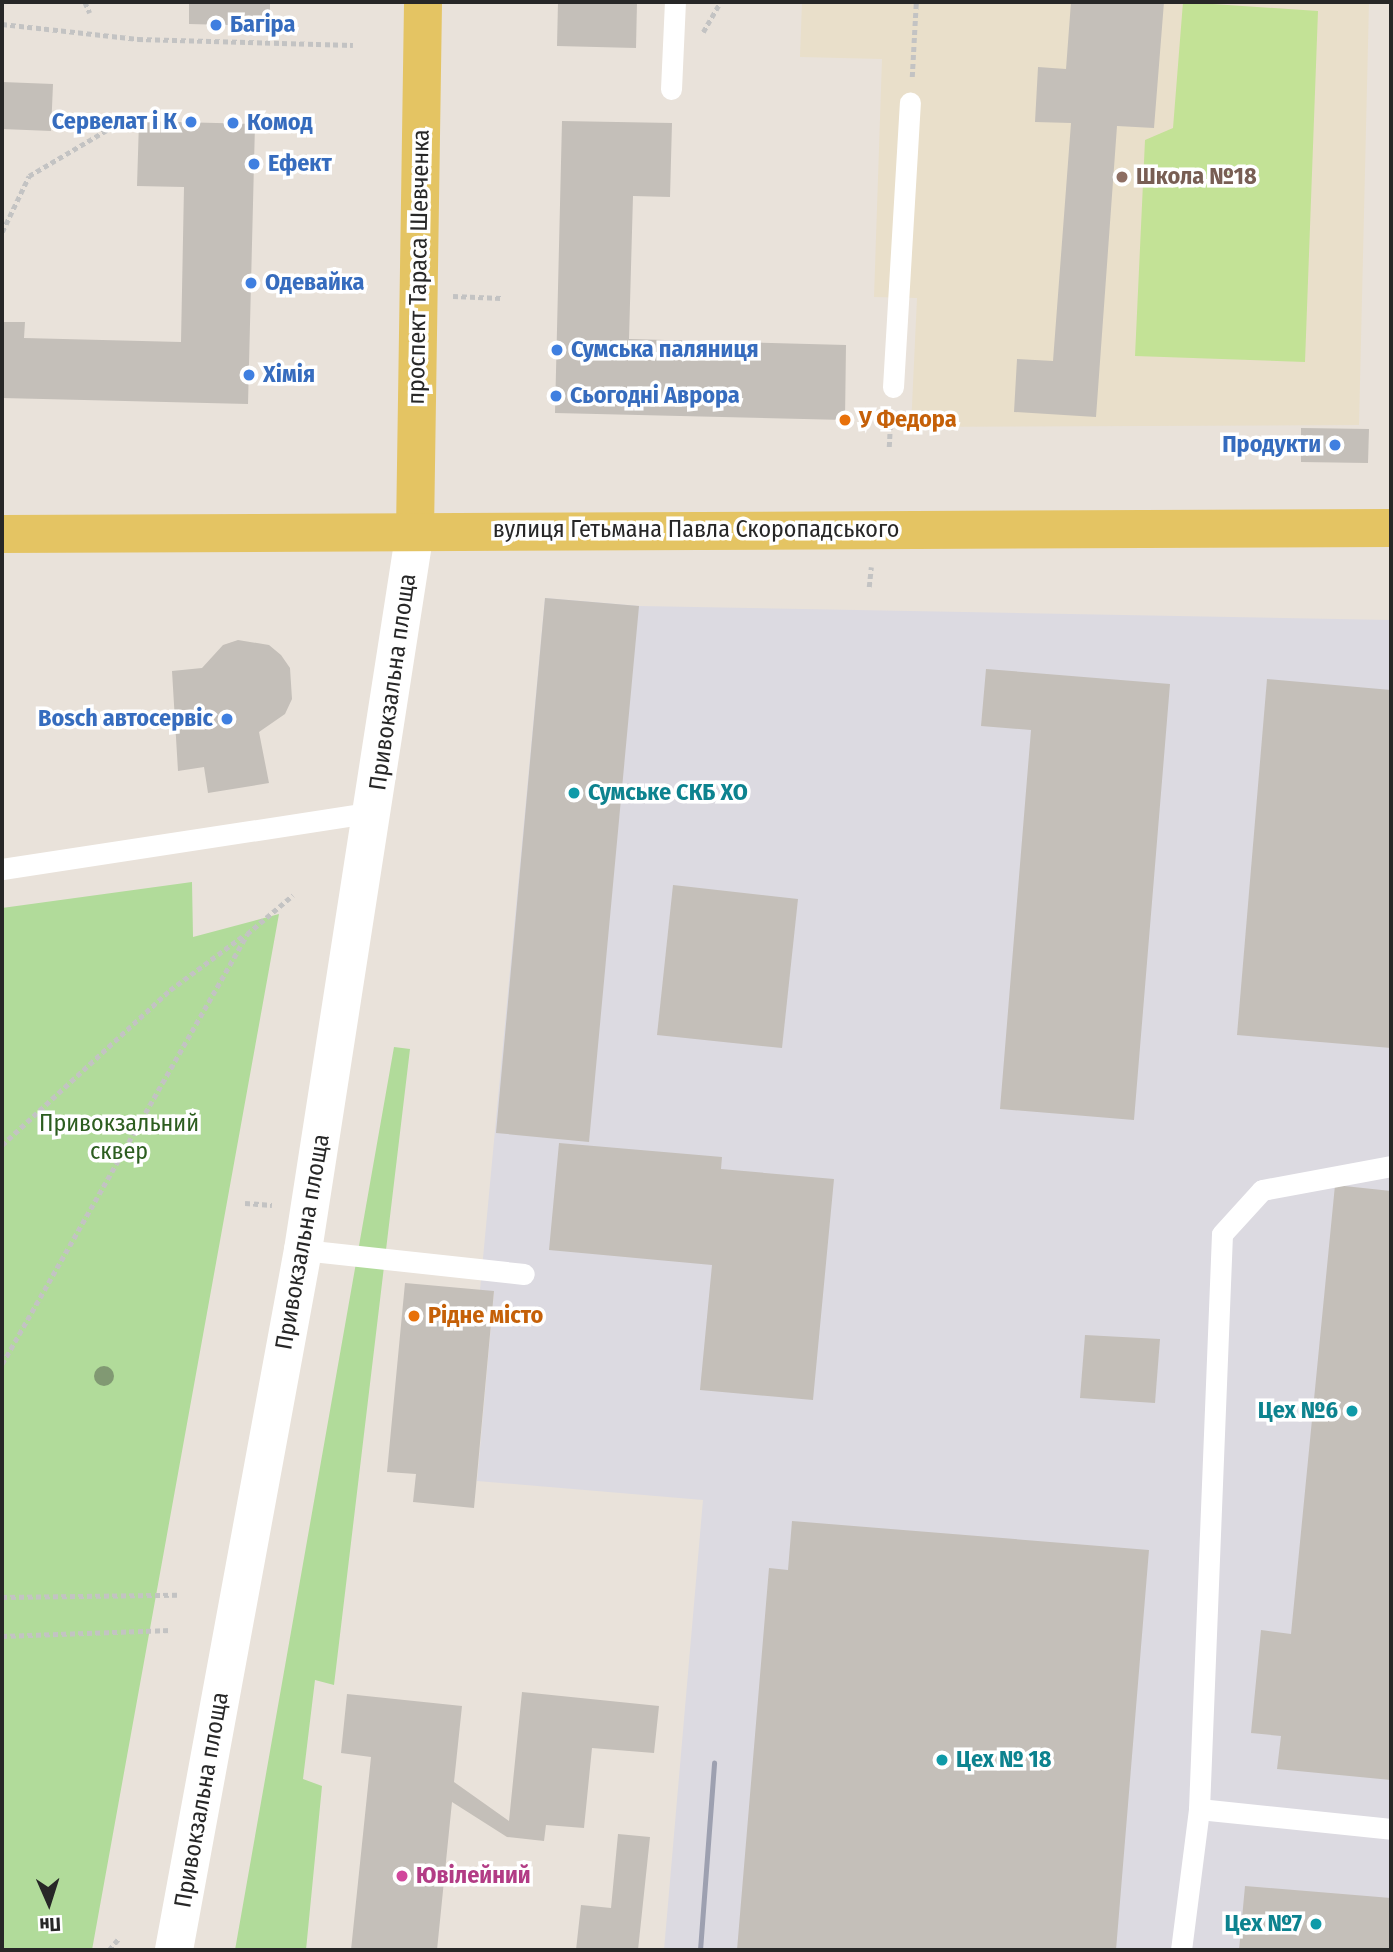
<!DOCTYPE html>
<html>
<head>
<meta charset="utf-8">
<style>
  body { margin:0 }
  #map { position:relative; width:1393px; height:1952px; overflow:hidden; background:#e9e2da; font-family:"Fira Sans Condensed",sans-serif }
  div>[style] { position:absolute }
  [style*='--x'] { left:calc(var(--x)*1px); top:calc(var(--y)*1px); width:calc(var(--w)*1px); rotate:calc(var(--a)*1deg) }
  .industrial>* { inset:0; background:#dcdae1 }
  .education>* { inset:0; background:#e9dfca }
  .green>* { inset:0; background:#b1db9a }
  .pitch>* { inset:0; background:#c3e296 }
  .building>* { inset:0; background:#c4bfb9 }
  .path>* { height:4.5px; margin-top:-2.25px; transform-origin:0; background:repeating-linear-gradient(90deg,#c3c3c3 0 5px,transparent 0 8.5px) }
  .service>* { height:21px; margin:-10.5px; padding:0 10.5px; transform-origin:10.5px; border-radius:10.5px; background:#fff }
  .secondary>* { height:38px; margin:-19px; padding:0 19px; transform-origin:19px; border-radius:19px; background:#fff }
  .primary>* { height:38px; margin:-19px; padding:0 19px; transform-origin:19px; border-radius:19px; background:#e4c463 }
  .rail>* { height:5px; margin:-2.5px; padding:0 2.5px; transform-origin:2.5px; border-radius:2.5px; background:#9da0b0 }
  .trees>* { width:20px; height:20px; margin:-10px; border-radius:50%; background:#819973 }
  .dots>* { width:19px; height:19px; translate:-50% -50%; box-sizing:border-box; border:4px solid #fff; border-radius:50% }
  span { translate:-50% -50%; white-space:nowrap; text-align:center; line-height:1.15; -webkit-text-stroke:7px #fff; paint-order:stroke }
  .shop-label { font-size:24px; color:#366cbe; font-weight:700 }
  .left { translate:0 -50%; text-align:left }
  .right { translate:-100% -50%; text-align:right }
  .education-label { font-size:24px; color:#785e54; font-weight:700 }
  .street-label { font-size:24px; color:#272727 }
  .food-label { font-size:24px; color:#c56008; font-weight:700 }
  .culture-label { font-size:24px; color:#0d838f; font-weight:700 }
  .park-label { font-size:24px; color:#2c5d1f }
  .hotel-label { font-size:24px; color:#b23c85; font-weight:700 }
  .frame { position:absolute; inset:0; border:4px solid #272727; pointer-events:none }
  .north { position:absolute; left:14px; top:1868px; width:70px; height:70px; -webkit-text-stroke:5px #fff; paint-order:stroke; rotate:177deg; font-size:19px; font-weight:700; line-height:28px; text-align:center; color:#272727 }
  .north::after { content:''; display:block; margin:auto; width:24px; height:32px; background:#272727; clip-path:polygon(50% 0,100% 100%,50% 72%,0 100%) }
</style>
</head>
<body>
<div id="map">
  <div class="industrial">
    <i style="clip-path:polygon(545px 598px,639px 606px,1391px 620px,1391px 1950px,664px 1950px,703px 1500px,477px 1481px,494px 1292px,480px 1290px)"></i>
  </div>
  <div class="education">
    <i style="clip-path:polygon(802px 2px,1369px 2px,1359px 425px,911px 427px,917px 298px,874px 297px,882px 59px,800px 57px)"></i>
  </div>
  <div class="green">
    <i style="clip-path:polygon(192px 882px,193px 937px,279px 914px,92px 1950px,2px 1950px,2px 908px)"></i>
    <i style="clip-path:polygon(394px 1047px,410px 1049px,334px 1685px,315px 1680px,303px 1779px,322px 1786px,306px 1950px,235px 1950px)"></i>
  </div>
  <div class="pitch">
    <i style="clip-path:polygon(1183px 2px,1318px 11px,1305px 362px,1135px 356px,1145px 140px,1173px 128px)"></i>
  </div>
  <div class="building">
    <i style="clip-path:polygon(189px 2px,270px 2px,270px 26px,189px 24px)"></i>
    <i style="clip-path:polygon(558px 2px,637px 2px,636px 48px,557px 46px)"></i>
    <i style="clip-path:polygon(1071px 2px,1164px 2px,1154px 128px,1117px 126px,1096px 417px,1014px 412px,1017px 359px,1053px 361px,1071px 123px,1035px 122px,1038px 67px,1066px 69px)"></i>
    <i style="clip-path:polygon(2px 82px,53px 84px,51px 131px,2px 129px)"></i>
    <i style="clip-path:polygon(139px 121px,255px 124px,248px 404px,2px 398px,2px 322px,25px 322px,24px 338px,181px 342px,184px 187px,137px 186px)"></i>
    <i style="clip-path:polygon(562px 121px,672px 123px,670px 197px,633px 196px,629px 339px,846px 345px,845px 420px,555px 413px)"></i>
    <i style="clip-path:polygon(1301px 428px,1369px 429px,1368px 463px,1301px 462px)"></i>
    <i style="clip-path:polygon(545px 598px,639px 606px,589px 1142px,496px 1133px)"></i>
    <i style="clip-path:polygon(238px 640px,269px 645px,281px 655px,290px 668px,292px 699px,285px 714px,259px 732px,269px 783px,208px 793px,204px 767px,178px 771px,172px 671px,202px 668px,223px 645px)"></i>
    <i style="clip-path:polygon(986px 669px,1170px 684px,1134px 1120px,1000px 1109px,1031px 730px,981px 726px)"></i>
    <i style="clip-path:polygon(1267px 679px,1391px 690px,1391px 1048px,1237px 1035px)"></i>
    <i style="clip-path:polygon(673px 885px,798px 899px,782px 1048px,657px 1035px)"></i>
    <i style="clip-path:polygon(559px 1143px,722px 1157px,721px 1169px,834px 1179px,813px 1400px,700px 1390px,712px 1265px,549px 1250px)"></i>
    <i style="clip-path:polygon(1335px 1185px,1391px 1191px,1391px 1780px,1277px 1769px,1281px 1736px,1251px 1733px,1261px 1630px,1291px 1634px)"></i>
    <i style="clip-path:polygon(405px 1283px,494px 1291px,474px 1508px,413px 1502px,416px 1474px,387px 1472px)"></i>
    <i style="clip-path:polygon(1085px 1335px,1160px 1339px,1155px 1403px,1080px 1398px)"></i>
    <i style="clip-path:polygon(792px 1521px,1149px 1550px,1116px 1950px,737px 1950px,769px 1568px,788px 1570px)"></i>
    <i style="clip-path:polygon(522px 1692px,659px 1706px,654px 1753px,592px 1748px,584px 1828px,546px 1825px,544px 1841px,507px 1837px,452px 1802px,437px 1950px,351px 1950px,371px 1757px,341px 1753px,347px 1694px,462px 1706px,454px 1782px,509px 1821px)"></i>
    <i style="clip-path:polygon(618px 1834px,650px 1837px,638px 1950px,576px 1950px,581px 1905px,611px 1908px)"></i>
    <i style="clip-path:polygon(1245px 1886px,1391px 1898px,1391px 1950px,1239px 1950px)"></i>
  </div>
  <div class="path">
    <i style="--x:85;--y:2;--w:12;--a:66"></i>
    <i style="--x:2;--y:24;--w:137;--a:6.3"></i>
    <i style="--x:138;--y:39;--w:215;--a:1.6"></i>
    <i style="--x:703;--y:32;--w:34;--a:-60"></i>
    <i style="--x:912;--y:77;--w:75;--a:-86.9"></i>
    <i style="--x:2;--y:232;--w:62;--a:-64.3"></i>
    <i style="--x:29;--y:176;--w:102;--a:-30.6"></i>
    <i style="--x:453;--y:296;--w:48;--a:2.4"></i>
    <i style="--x:889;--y:447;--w:34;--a:-87"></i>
    <i style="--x:869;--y:587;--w:20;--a:-84"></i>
    <i style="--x:2;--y:1145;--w:229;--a:-42.7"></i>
    <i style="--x:170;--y:990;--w:91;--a:-36.5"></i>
    <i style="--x:245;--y:1203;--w:27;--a:4"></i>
    <i style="--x:2;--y:1364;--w:495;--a:-60.3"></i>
    <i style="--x:247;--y:934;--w:60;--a:-40.3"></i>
    <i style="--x:2;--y:1597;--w:175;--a:-0.7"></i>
    <i style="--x:2;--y:1636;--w:169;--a:-2"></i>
    <i style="--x:109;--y:1950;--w:16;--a:-50"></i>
  </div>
  <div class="service">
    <i style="--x:671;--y:89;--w:87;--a:-87.4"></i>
    <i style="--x:893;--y:387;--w:285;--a:-86.6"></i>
    <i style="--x:2;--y:869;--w:377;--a:-8.7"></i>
    <i style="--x:303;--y:1250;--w:222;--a:6.2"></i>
    <i style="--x:1199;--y:1809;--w:193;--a:5.9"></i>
    <i style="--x:1181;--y:1950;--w:142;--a:-82.7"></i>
    <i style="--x:1199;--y:1809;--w:575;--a:-87.71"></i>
    <i style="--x:1222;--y:1234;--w:59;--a:-47.7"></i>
    <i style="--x:1262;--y:1190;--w:131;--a:-10.5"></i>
  </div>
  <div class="secondary">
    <i style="--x:174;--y:1950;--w:712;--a:-79.56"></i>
    <i style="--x:303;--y:1250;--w:728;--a:-81.15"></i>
  </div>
  <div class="primary">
    <i style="--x:415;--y:531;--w:529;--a:-89.13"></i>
    <i style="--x:2;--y:534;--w:1389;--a:-0.25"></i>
  </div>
  <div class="rail">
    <i style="--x:700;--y:1950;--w:188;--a:-85.7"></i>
  </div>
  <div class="trees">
    <i style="left:104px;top:1376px"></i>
  </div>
  <div class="dots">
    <i style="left:216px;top:25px;background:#3f7fe0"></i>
    <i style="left:191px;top:122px;background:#3f7fe0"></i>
    <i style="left:233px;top:123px;background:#3f7fe0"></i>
    <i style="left:254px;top:164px;background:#3f7fe0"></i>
    <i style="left:1122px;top:177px;background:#8d6e63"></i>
    <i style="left:251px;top:283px;background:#3f7fe0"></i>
    <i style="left:557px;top:350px;background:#3f7fe0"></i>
    <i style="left:249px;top:375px;background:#3f7fe0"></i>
    <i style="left:556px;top:396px;background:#3f7fe0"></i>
    <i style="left:845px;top:420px;background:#e8710a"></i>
    <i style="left:1335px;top:445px;background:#3f7fe0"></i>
    <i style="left:227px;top:719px;background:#3f7fe0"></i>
    <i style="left:574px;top:793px;background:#0f9aa8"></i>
    <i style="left:414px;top:1316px;background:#e8710a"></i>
    <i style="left:1352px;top:1411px;background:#0f9aa8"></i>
    <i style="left:942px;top:1760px;background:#0f9aa8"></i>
    <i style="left:402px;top:1876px;background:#d1479c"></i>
    <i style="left:1316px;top:1924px;background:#0f9aa8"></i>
  </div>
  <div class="shop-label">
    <span class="left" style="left:230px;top:25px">Багіра</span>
    <span class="right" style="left:177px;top:122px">Сервелат і К</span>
    <span class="left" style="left:247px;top:123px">Комод</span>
    <span class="left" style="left:268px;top:164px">Ефект</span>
    <span class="left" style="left:265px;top:283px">Одевайка</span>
    <span class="left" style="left:571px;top:350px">Сумська паляниця</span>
    <span class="left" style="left:263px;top:375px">Хімія</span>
    <span class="left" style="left:570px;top:396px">Сьогодні Аврора</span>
    <span class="right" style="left:1321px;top:445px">Продукти</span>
    <span class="right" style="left:213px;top:719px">Bosch автосервіс</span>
  </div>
  <div class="education-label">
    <span class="left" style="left:1136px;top:177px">Школа №18</span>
  </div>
  <div class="street-label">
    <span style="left:419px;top:267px;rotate:-89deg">проспект Тараса Шевченка</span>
    <span style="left:696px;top:530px">вулиця Гетьмана Павла Скоропадського</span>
    <span style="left:393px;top:682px;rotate:-82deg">Привокзальна площа</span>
    <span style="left:303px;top:1242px;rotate:-80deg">Привокзальна площа</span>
    <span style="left:202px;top:1800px;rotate:-80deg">Привокзальна площа</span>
  </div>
  <div class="food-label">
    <span class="left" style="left:859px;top:420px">У Федора</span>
    <span class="left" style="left:428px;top:1316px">Рідне місто</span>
  </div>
  <div class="culture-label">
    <span class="left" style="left:588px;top:793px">Сумське СКБ ХО</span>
    <span class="right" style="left:1338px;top:1411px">Цех №6</span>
    <span class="left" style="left:956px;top:1760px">Цех № 18</span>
    <span class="right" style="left:1302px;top:1924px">Цех №7</span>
  </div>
  <div class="park-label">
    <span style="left:119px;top:1138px">Привокзальний<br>сквер</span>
  </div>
  <div class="hotel-label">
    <span class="left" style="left:416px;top:1876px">Ювілейний</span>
  </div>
  <div class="frame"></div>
  <div class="north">Пн</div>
</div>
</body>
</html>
